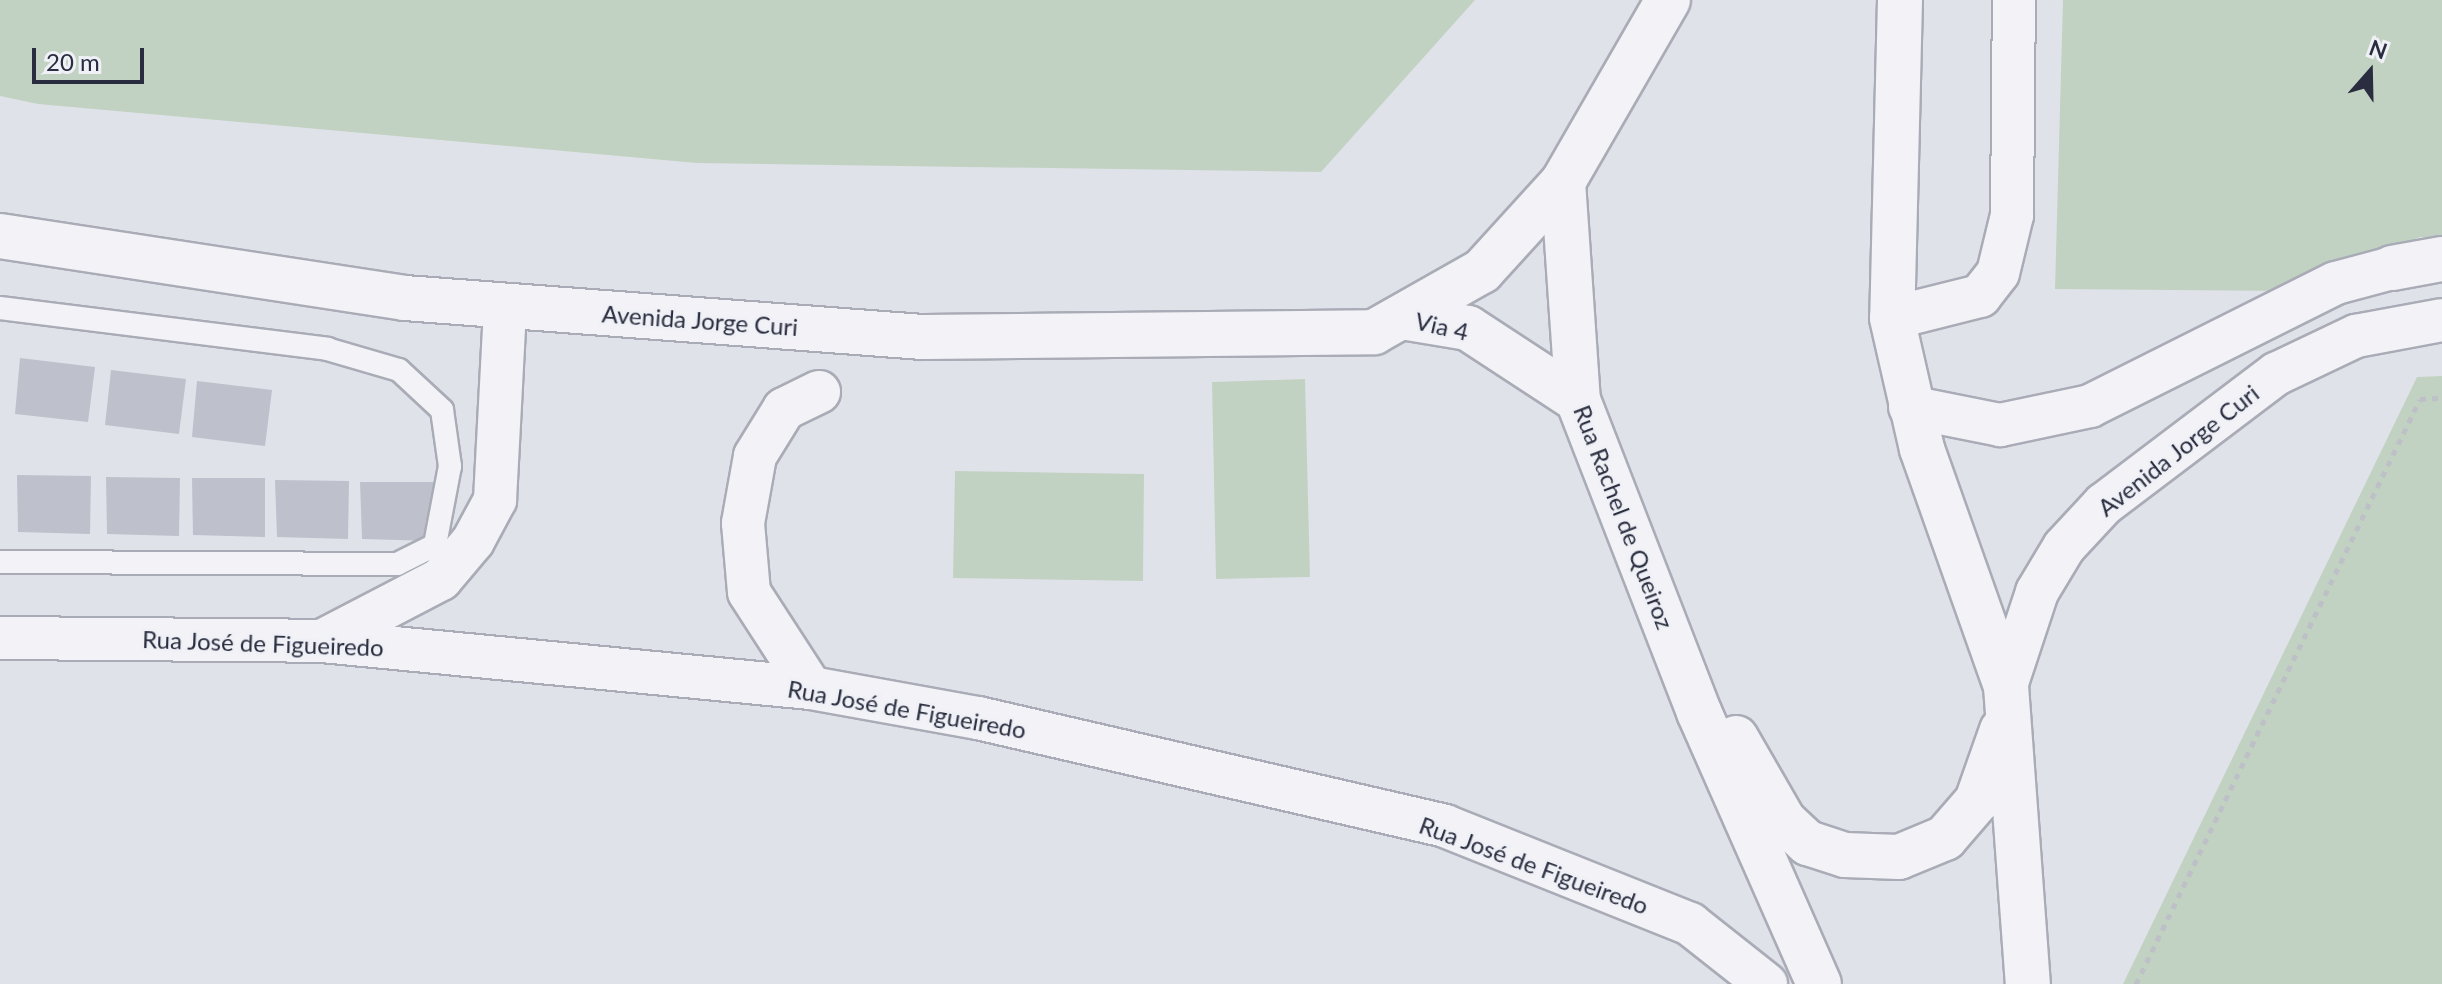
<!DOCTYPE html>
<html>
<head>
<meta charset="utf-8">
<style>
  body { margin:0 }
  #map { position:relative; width:2442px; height:984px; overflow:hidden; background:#e0e2e9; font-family:Lato,sans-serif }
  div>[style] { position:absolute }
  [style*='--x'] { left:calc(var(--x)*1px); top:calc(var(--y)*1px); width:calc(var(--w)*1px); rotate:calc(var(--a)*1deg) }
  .green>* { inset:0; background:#c2d2c2 }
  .building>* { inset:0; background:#bec0cb }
  .path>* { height:5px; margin-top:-2.5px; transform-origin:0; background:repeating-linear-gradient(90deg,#bec0c7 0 6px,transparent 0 12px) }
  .roads { filter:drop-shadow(2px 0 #a9acb6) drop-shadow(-2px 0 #a9acb6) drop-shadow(0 2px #a9acb6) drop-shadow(0 -2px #a9acb6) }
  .service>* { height:22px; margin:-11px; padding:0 11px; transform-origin:11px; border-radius:11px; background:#f3f3f7 }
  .minor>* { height:42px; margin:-21px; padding:0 21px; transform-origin:21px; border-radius:21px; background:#f3f3f7 }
  .tertiary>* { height:44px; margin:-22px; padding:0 22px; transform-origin:22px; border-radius:22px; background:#f3f3f7 }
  span { translate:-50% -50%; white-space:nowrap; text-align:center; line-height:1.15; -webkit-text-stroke:6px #f0f1f6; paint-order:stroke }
  .street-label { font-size:24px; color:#292d3f }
  .north { position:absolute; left:2330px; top:32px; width:80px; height:80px; -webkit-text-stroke:6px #f0f1f6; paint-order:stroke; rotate:20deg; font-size:22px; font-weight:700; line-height:32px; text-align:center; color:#292d3f }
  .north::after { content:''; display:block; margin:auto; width:28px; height:36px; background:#292d3f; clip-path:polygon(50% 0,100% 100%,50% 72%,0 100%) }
  .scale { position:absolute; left:32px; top:48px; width:112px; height:36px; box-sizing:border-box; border:4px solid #292d3f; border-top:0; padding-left:10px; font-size:24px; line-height:28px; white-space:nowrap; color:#292d3f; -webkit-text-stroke:6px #f0f1f6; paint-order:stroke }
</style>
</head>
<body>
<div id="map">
  <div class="green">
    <i style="clip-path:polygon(0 0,1475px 0,1321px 172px,697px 163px,38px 104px,0 96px)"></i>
    <i style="clip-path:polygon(2063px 0,2442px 0,2442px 238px,2420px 237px,2294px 291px,2055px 289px)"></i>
    <i style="clip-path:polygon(2442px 376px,2442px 984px,2123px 984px,2417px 377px)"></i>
    <i style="clip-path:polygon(1305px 379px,1310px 577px,1216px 579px,1212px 382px)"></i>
    <i style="clip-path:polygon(955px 471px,1144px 474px,1143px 581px,953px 578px)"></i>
  </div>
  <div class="building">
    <i style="clip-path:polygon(20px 358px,95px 367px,88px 422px,15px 414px)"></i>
    <i style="clip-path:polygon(111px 370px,186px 379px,179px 434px,105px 425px)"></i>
    <i style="clip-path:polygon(197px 381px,272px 390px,265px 446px,192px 437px)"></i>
    <i style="clip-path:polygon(17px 475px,91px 476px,90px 534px,18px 532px)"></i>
    <i style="clip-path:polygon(106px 477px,180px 478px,179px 536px,107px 534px)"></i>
    <i style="clip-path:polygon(192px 478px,265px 478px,265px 537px,193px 535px)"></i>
    <i style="clip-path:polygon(275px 480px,349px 481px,348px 539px,277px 537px)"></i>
    <i style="clip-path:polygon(360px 482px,434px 482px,433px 541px,362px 539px)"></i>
  </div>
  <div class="path">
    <i style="--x:2136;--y:984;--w:650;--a:-64.1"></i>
    <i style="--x:2420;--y:399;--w:22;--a:-3"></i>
  </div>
  <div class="roads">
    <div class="service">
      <i style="--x:0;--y:308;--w:330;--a:7.1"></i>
      <i style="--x:327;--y:349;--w:75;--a:16.3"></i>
      <i style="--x:399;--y:370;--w:59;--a:42.9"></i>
      <i style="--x:442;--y:410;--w:57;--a:81.9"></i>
      <i style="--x:450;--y:466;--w:80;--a:100.8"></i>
      <i style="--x:435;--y:545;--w:42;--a:153.4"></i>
      <i style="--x:397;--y:564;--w:397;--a:-179.7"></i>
    </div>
    <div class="minor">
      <i style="--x:1892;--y:318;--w:91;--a:-14"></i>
      <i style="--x:1980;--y:296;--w:29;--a:-52"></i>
      <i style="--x:1998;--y:273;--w:60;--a:-76.4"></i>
      <i style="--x:2012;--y:215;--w:215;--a:-89.5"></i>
      <i style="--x:1910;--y:407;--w:92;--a:11.3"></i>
      <i style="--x:2000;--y:425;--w:92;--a:-11.9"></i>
      <i style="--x:2090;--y:406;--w:275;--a:-26.6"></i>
      <i style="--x:2336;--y:283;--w:58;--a:-15"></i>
      <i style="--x:0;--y:638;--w:322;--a:0.5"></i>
      <i style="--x:322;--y:641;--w:491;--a:5.5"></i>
      <i style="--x:811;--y:688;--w:170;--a:10.2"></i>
      <i style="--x:978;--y:718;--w:479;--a:13"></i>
      <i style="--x:1445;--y:826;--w:264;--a:21.8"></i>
      <i style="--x:1690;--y:924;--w:97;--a:38.3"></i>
      <i style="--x:322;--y:641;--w:134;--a:-27.5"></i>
      <i style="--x:441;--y:579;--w:50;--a:-49.9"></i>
      <i style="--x:473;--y:541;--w:47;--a:-61.8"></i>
      <i style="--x:495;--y:500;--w:194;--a:-87"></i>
      <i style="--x:2006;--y:686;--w:99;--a:-71.7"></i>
      <i style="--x:2037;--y:592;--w:52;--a:-59"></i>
      <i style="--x:2064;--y:547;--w:59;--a:-47.1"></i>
      <i style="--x:2104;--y:504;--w:216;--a:-37.1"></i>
      <i style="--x:2276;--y:374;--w:89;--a:-25.4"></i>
      <i style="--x:2356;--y:336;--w:87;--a:-10.5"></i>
      <i style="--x:811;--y:688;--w:114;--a:-122.9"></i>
      <i style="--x:749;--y:592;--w:69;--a:-95"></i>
      <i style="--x:743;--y:523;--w:68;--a:-79.8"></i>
      <i style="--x:755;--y:456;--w:55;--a:-58.3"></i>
      <i style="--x:784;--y:409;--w:39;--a:-26"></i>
    </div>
    <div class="tertiary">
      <i style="--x:1668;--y:0;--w:210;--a:120"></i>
      <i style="--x:1563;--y:182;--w:219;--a:86.1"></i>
      <i style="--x:1578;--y:400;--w:335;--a:68.8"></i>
      <i style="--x:1699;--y:712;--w:297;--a:66.2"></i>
      <i style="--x:1900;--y:0;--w:318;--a:91.4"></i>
      <i style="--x:1892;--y:318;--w:134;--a:77.1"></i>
      <i style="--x:1922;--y:449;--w:251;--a:70.5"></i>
      <i style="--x:2006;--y:686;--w:299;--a:85.8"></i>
      <i style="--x:0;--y:236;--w:410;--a:8.7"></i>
      <i style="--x:405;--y:298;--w:519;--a:4.31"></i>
      <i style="--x:923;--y:337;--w:451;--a:-0.6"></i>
      <i style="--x:1374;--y:332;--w:124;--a:-29.5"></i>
      <i style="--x:1482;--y:271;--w:120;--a:-47.7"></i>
      <i style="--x:2392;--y:268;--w:51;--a:-10.2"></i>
      <i style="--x:1402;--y:317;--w:67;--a:9.5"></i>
      <i style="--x:1468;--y:328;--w:131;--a:33.2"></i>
      <i style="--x:1736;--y:738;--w:96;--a:60"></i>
      <i style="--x:1784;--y:821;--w:33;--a:43"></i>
      <i style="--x:1808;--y:843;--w:39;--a:18"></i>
      <i style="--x:1845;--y:855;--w:54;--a:2.1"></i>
      <i style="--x:1899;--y:857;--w:50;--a:-22.4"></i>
      <i style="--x:1945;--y:838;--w:49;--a:-49.1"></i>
      <i style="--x:1977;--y:801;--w:75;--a:-70.6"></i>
    </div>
  </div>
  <div class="street-label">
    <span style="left:700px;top:320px;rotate:4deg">Avenida Jorge Curi</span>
    <span style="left:1442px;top:326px;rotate:13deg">Via 4</span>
    <span style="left:2178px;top:450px;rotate:-38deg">Avenida Jorge Curi</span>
    <span style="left:1624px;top:517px;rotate:69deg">Rua Rachel de Queiroz</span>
    <span style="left:263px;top:643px;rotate:2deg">Rua José de Figueiredo</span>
    <span style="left:907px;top:709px;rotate:10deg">Rua José de Figueiredo</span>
    <span style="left:1534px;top:865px;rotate:20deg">Rua José de Figueiredo</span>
  </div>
  <div class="north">N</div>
  <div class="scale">20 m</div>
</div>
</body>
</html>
